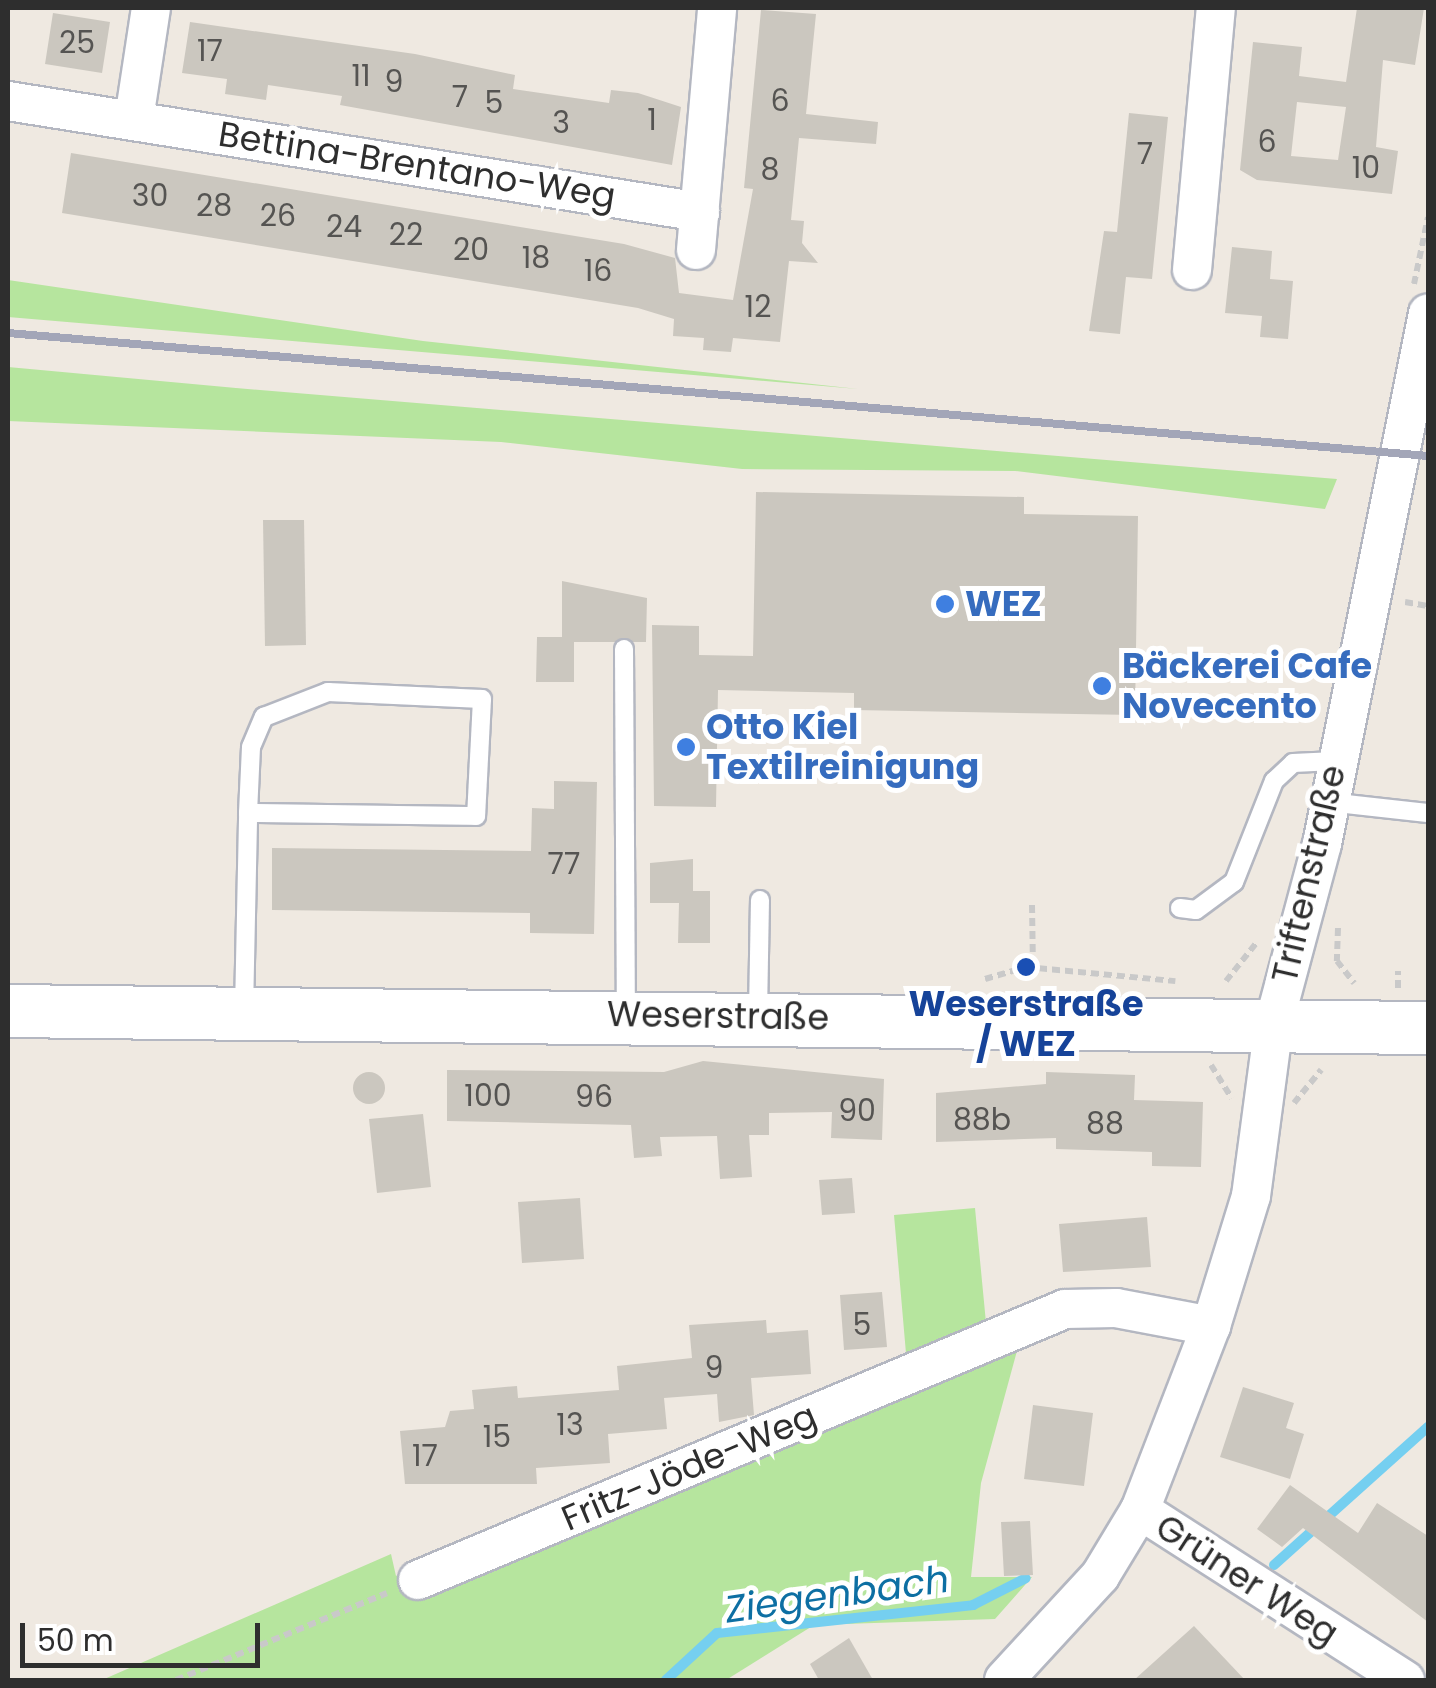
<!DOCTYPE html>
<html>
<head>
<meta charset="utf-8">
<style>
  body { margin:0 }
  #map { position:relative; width:1436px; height:1688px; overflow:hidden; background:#efe9e1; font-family:Poppins,sans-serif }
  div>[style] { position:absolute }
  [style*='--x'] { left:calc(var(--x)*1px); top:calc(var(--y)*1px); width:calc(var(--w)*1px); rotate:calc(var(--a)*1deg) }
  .green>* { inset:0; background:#b6e59e }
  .stream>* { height:10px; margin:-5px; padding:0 5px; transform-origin:5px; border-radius:5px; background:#75cff0 }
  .building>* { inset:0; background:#cbc7bf }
  .round { border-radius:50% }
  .path>* { height:6px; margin-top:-3px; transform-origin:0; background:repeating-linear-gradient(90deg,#c9c9c9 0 8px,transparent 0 13px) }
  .roads { filter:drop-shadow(2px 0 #b4b7c1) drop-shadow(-2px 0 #b4b7c1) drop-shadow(0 2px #b4b7c1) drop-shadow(0 -2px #b4b7c1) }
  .lane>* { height:18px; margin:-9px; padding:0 9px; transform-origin:9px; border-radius:9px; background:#fff }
  .street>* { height:38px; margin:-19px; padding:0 19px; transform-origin:19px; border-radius:19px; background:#fff }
  .secondary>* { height:52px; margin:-26px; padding:0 26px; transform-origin:26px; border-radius:26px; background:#fff }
  .rail>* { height:8px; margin:-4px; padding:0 4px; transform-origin:4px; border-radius:4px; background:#a3a6b8 }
  .dots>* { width:28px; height:28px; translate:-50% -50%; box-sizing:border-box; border:5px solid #fff; border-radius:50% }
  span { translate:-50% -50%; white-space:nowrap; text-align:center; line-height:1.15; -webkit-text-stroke:10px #fff; paint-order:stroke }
  .number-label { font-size:30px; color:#555452 }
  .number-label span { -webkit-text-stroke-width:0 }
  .street-label { font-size:35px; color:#2e2e2e }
  .shop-label { font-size:35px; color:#366cbe; font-weight:700 }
  .left { translate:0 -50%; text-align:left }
  .transit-label { font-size:35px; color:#164399; font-weight:700 }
  .water-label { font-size:38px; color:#0d6fa3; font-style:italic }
  .frame { position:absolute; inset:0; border:10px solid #2e2e2e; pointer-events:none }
  .scale { position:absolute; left:20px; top:1623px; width:240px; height:45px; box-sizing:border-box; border:5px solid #2e2e2e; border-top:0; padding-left:12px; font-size:30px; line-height:35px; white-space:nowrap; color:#2e2e2e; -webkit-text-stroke:8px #fff; paint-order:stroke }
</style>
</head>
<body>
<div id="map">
  <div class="green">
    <i style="clip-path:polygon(8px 280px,423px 341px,858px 389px,8px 317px)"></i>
    <i style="clip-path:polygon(8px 367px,236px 388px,1337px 479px,1325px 509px,1015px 471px,742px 469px,501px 442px,8px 421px)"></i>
    <i style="clip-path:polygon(975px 1208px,989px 1354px,1020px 1340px,981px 1483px,971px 1577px,1032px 1577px,995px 1619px,814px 1625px,726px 1680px,102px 1680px,391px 1554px,396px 1576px,907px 1365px,894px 1215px)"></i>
  </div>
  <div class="stream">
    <i style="--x:1274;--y:1565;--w:207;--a:-41.9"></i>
    <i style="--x:666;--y:1680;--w:69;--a:-42.7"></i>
    <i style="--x:717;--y:1633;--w:258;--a:-6.2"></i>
    <i style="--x:973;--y:1605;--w:59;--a:-27"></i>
  </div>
  <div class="building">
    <i style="clip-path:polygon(evenodd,1357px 8px,1424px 8px,1415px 65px,1383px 60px,1376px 147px,1398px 151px,1392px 194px,1257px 180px,1240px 170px,1253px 42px,1302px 47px,1299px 76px,1346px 82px,1357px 8px,1297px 102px,1346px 107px,1338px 160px,1291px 156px,1297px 102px)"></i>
    <i style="clip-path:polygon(761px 10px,816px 14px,806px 114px,878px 122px,876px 144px,799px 138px,791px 220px,804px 221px,802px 243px,818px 263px,789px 261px,780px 342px,733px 338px,731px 352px,703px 350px,704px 338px,673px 336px,674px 319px,638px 308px,62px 213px,71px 153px,624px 244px,675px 258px,679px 293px,733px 300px,753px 189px,744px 188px)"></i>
    <i style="clip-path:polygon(53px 13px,110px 22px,102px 73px,45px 64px)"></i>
    <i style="clip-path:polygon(190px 22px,415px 54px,515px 75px,513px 89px,609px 103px,611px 90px,638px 93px,681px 107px,672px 165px,340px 105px,342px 96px,268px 85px,266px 100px,225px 94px,227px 79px,182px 73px)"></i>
    <i style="clip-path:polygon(1129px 113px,1168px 117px,1152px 279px,1126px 277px,1120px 334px,1089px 331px,1104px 231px,1117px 232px)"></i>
    <i style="clip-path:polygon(1232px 247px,1272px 251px,1270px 279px,1293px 281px,1288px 339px,1260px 337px,1262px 316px,1225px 313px)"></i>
    <i style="clip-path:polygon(756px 492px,1024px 497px,1024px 514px,1138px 516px,1135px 715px,854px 710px,854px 693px,718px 690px,716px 807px,654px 806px,652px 625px,699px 626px,699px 655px,753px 656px)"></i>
    <i style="clip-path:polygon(263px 520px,304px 520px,306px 645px,265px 646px)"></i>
    <i style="clip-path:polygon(562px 581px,647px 598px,646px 642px,574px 642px,574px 682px,536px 682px,537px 637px,562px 637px)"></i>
    <i style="clip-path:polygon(554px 781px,597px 782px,594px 934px,530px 933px,530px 913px,272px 910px,272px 848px,531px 851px,532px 808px,554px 809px)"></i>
    <i style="clip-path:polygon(693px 859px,693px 891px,710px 891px,710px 943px,678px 943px,679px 903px,650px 903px,650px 863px)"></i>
    <i style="clip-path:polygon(703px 1061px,884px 1079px,882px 1140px,831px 1138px,832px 1112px,769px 1113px,769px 1135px,749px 1135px,752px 1177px,720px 1179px,717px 1136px,660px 1137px,662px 1156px,634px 1158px,631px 1125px,447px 1121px,447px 1070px,664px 1072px)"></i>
    <i style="clip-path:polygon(1046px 1072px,1135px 1075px,1134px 1100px,1203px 1102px,1201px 1167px,1152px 1166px,1152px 1152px,1056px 1149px,1056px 1138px,936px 1142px,936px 1093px,1046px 1084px)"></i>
    <i class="round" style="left:353px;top:1072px;width:32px;height:32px"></i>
    <i style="clip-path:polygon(423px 1114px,431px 1187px,377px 1193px,369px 1119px)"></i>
    <i style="clip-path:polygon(852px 1178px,855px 1213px,822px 1215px,819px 1180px)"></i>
    <i style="clip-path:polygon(580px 1198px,584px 1259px,522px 1263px,518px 1202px)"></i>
    <i style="clip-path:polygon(1147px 1217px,1151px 1267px,1063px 1272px,1059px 1224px)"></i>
    <i style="clip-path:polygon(882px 1292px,887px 1347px,844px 1350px,840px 1295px)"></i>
    <i style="clip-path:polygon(766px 1320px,767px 1333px,808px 1330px,811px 1374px,751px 1378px,754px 1415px,719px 1422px,717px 1394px,664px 1398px,667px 1429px,608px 1434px,610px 1463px,536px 1468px,537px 1484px,405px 1484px,400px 1431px,445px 1427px,450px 1411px,474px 1409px,472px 1390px,517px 1386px,518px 1398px,619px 1390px,617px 1366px,692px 1358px,689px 1325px)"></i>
    <i style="clip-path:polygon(1243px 1387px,1294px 1403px,1286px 1428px,1304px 1434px,1290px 1479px,1220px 1457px)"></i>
    <i style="clip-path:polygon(1033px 1405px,1093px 1413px,1084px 1486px,1024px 1479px)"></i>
    <i style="clip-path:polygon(1290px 1485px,1358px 1533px,1377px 1503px,1428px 1536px,1428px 1622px,1303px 1528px,1282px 1547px,1257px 1529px)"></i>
    <i style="clip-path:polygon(1030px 1521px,1033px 1575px,1004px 1576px,1001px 1522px)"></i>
    <i style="clip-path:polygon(1194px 1626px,1245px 1680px,1134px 1680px)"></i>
    <i style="clip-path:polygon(849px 1638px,873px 1680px,819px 1680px,810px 1664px)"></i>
  </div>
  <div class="path">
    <i style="--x:1414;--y:284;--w:68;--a:-78.2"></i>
    <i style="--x:1405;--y:602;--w:23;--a:10"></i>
    <i style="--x:1032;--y:905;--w:62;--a:89.1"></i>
    <i style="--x:1338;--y:928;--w:33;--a:92"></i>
    <i style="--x:1337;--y:961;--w:28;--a:52"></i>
    <i style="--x:985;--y:979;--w:43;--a:-16.3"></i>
    <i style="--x:1026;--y:967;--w:150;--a:5.4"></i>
    <i style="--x:1226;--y:981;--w:50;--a:-51.5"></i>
    <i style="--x:1398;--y:988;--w:17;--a:-90"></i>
    <i style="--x:1211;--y:1065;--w:39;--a:58"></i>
    <i style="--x:1294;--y:1103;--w:43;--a:-50.7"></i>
    <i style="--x:176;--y:1680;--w:228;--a:-22.4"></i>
  </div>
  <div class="roads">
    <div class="lane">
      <i style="--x:624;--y:649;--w:365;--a:89.7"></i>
      <i style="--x:1328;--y:802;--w:100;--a:6.3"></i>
      <i style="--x:1180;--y:908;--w:16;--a:7"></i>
      <i style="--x:1196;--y:910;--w:47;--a:-36.4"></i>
      <i style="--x:1234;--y:882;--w:109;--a:-68.4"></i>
      <i style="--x:1274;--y:781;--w:26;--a:-43"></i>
      <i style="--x:1293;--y:763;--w:42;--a:-2.7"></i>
      <i style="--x:244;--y:1011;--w:198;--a:-88.8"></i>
      <i style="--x:248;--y:813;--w:66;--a:-87.4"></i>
      <i style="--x:251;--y:747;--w:33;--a:-67"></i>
      <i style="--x:264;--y:717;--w:69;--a:-21.3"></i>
      <i style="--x:328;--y:692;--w:154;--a:2.6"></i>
      <i style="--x:482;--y:699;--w:117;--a:92.9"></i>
      <i style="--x:476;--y:816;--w:228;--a:-179.2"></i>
      <i style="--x:758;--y:1014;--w:114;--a:-89"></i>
    </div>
    <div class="street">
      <i style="--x:8;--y:101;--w:701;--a:9.11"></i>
      <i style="--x:134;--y:119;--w:112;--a:-81.3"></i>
      <i style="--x:696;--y:250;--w:243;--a:-85"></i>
      <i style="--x:1192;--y:270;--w:263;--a:-84.8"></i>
      <i style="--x:1140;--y:1510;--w:315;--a:32.7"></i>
      <i style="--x:418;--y:1580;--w:701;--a:-22.73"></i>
      <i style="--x:1065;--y:1309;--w:51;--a:-1.1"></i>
      <i style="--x:1116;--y:1308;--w:97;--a:10.7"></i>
      <i style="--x:1004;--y:1680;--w:142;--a:-47.3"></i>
      <i style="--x:1100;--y:1576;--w:77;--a:-58.8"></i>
      <i style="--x:1140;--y:1510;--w:197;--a:-68.9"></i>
      <i style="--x:1211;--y:1326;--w:136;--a:-72.9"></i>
      <i style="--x:1251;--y:1196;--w:175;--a:-82.4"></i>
      <i style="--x:1274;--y:1023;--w:185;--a:-75"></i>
      <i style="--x:1322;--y:844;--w:541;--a:-78.71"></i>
    </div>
    <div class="secondary">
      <i style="--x:8;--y:1011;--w:1420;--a:0.69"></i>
    </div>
  </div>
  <div class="rail">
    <i style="--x:8;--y:333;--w:1425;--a:4.95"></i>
  </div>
  <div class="dots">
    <i style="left:945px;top:604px;background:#3f7fe0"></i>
    <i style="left:1102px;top:686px;background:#3f7fe0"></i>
    <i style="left:686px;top:747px;background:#3f7fe0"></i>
    <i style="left:1026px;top:967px;background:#1a4fb4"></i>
  </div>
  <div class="number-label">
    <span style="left:77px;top:43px">25</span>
    <span style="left:210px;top:51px">17</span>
    <span style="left:361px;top:76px">11</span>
    <span style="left:394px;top:82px">9</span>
    <span style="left:460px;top:97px">7</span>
    <span style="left:780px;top:101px">6</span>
    <span style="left:494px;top:103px">5</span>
    <span style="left:652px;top:120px">1</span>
    <span style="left:561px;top:123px">3</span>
    <span style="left:1267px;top:142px">6</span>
    <span style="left:1145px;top:154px">7</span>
    <span style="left:1366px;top:168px">10</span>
    <span style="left:770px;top:170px">8</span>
    <span style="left:150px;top:196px">30</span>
    <span style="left:214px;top:206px">28</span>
    <span style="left:278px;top:216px">26</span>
    <span style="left:344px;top:227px">24</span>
    <span style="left:406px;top:235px">22</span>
    <span style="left:471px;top:250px">20</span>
    <span style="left:536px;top:258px">18</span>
    <span style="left:598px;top:271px">16</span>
    <span style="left:758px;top:307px">12</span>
    <span style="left:564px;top:864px">77</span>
    <span style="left:488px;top:1096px">100</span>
    <span style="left:594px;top:1097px">96</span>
    <span style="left:857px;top:1111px">90</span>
    <span style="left:982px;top:1120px">88b</span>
    <span style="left:1105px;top:1124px">88</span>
    <span style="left:862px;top:1325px">5</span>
    <span style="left:714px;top:1368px">9</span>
    <span style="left:570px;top:1425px">13</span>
    <span style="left:497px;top:1437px">15</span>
    <span style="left:425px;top:1456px">17</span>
  </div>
  <div class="street-label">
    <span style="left:417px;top:165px;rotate:9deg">Bettina-Brentano-Weg</span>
    <span style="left:1309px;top:874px;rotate:-77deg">Triftenstraße</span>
    <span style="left:718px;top:1016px;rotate:1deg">Weserstraße</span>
    <span style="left:689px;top:1467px;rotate:-23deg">Fritz-Jöde-Weg</span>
    <span style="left:1247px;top:1580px;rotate:33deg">Grüner Weg</span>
  </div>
  <div class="shop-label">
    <span class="left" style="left:965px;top:604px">WEZ</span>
    <span class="left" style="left:1122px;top:686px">Bäckerei Cafe<br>Novecento</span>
    <span class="left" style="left:706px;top:747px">Otto Kiel<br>Textilreinigung</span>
  </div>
  <div class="transit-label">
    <span style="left:1026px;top:1024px">Weserstraße<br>/ WEZ</span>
  </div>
  <div class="water-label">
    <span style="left:837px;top:1594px;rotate:-8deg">Ziegenbach</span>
  </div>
  <div class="frame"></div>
  <div class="scale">50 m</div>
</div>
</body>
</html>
